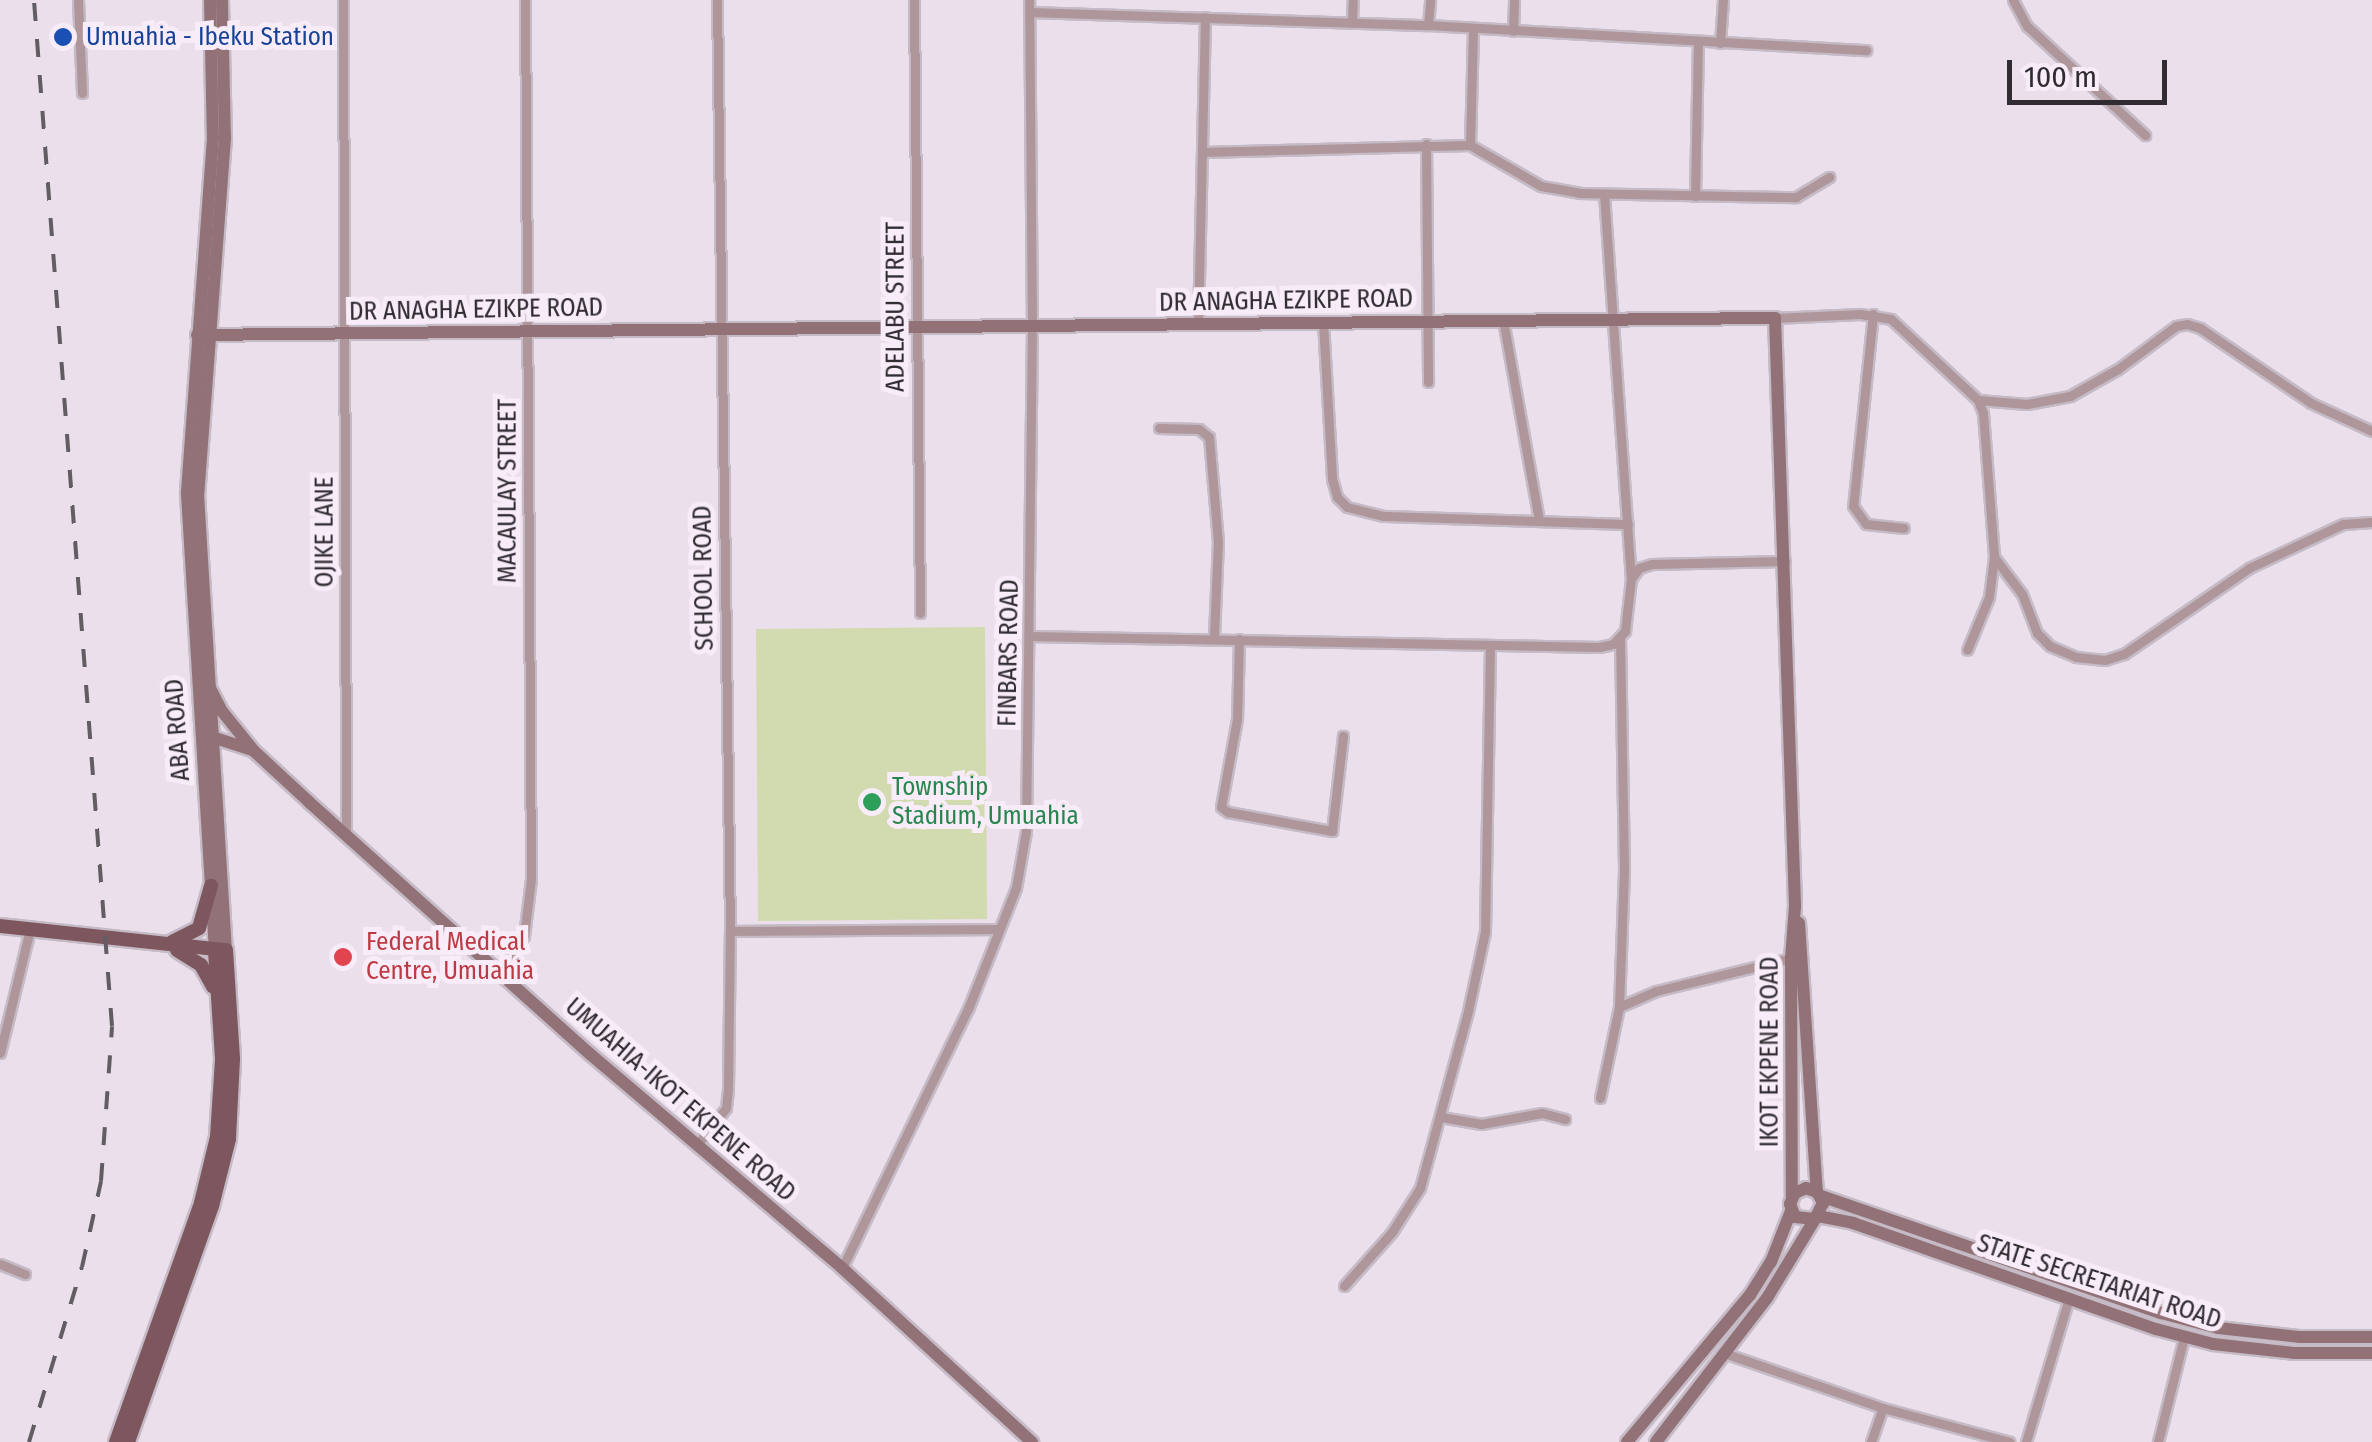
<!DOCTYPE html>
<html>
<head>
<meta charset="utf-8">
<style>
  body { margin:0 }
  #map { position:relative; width:2372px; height:1442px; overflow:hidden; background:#eadfeb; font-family:"Fira Sans Condensed",sans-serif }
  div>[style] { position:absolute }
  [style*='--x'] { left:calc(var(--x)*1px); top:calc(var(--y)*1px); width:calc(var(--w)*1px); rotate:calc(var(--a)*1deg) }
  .green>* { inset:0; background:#d2dbb0 }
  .roads { filter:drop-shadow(2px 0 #c5bbc6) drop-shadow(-2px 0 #c5bbc6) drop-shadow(0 2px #c5bbc6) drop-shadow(0 -2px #c5bbc6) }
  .street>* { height:9px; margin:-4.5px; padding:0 4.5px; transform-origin:4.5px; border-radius:4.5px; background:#ae969a }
  .secondary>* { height:12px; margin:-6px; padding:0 6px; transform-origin:6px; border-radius:6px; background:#927177 }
  .primary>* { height:14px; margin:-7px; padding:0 7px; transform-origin:7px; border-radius:7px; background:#7e565e }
  .rail>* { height:4px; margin-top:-2px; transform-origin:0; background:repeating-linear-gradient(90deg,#625c63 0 18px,transparent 0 36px) }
  .dots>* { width:28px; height:28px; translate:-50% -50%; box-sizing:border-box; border:5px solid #f8ecf8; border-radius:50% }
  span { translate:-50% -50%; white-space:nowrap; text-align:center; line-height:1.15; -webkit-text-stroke:10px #f8ecf8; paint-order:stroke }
  .transit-label { font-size:25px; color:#164399 }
  .left { translate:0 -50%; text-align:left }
  .street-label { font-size:25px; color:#302c31 }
  .leisure-label { font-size:25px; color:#27864d }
  .health-label { font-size:25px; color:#be3a42 }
  .scale { position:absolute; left:2007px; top:60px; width:160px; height:45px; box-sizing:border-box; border:5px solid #302c31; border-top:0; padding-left:12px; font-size:30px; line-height:35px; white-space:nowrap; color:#302c31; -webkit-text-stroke:8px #f8ecf8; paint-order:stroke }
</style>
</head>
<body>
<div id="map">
  <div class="green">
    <i style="clip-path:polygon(985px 627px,987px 919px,758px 921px,756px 629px)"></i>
  </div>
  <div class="roads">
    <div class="street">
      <i style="--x:78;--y:0;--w:93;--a:87.5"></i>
      <i style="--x:343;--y:0;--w:836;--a:89.79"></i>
      <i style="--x:914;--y:0;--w:613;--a:89.44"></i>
      <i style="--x:2013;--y:0;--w:30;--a:62"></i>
      <i style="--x:2027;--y:26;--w:161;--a:42.7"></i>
      <i style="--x:1030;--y:12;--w:398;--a:1.9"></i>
      <i style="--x:1428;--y:25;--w:439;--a:3.3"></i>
      <i style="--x:1352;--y:23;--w:23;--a:-88"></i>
      <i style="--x:1428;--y:25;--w:25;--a:-85"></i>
      <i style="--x:1513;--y:31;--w:31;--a:-88"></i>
      <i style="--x:1720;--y:43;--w:43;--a:-86"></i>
      <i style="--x:1426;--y:144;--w:238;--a:89.5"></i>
      <i style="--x:1470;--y:145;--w:117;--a:-88.5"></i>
      <i style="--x:1202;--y:152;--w:268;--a:-1.5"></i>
      <i style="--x:1470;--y:145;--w:82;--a:30"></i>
      <i style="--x:1541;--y:186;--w:39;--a:10"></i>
      <i style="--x:1579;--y:193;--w:217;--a:1.1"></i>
      <i style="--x:1796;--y:197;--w:39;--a:-31"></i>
      <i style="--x:1604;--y:194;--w:386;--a:86"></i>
      <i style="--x:1695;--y:196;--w:155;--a:-88.9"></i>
      <i style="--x:1873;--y:314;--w:193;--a:95.9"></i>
      <i style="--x:1853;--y:506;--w:22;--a:54"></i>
      <i style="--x:1866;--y:524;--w:38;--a:6"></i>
      <i style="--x:1775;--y:318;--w:85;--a:-2.7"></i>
      <i style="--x:1860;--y:314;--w:31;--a:9"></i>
      <i style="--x:1891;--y:319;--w:119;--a:43"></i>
      <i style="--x:1978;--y:400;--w:14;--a:69"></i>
      <i style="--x:1983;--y:413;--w:144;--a:85.6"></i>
      <i style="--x:1994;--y:557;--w:40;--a:97.1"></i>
      <i style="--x:1989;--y:597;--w:57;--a:112.5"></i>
      <i style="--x:1503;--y:320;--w:204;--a:79.8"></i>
      <i style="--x:1323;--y:322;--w:157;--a:86.7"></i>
      <i style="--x:1332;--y:479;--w:19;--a:74"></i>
      <i style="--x:1337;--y:497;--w:14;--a:45"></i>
      <i style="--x:1347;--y:507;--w:37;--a:14"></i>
      <i style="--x:1383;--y:516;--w:245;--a:1.9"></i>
      <i style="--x:1198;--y:325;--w:308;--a:-88.7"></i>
      <i style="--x:1978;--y:400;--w:49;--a:4.7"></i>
      <i style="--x:2027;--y:404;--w:44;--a:-10.5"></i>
      <i style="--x:2070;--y:396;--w:55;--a:-29.4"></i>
      <i style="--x:2118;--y:369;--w:72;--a:-36.6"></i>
      <i style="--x:2176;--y:326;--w:11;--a:-10"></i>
      <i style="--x:2187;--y:324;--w:14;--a:17"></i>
      <i style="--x:2200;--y:328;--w:134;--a:34"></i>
      <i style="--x:2311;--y:403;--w:67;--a:24.7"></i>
      <i style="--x:1159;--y:428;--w:40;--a:1.4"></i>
      <i style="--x:1199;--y:429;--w:13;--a:39"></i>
      <i style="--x:1209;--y:437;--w:104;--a:85.1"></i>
      <i style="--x:1218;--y:541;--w:97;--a:92.4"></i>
      <i style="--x:1994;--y:557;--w:46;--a:52.9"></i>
      <i style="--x:2022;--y:594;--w:42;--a:69"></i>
      <i style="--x:2037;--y:633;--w:18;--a:45"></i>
      <i style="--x:2050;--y:646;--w:28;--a:23"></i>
      <i style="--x:2076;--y:657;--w:29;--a:6"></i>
      <i style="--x:2105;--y:660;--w:20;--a:-18"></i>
      <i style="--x:2124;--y:654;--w:152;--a:-34.5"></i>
      <i style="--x:2249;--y:568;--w:104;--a:-25.1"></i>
      <i style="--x:2343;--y:524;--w:29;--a:-4"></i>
      <i style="--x:1029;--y:636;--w:570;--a:1.11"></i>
      <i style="--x:1599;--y:647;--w:14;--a:-12"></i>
      <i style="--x:1613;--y:644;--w:18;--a:-47"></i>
      <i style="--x:1625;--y:631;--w:52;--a:-83.4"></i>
      <i style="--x:1631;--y:579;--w:14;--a:-54"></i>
      <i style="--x:1639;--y:568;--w:14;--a:-17"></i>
      <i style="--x:1652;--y:564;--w:133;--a:-1.3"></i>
      <i style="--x:1239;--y:639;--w:80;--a:91.4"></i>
      <i style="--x:1237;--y:719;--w:89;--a:100.3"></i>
      <i style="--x:1221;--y:807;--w:9;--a:36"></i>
      <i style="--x:1228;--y:812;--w:106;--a:10.4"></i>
      <i style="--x:1332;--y:831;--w:96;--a:-83.4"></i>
      <i style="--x:730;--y:931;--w:269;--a:-0.4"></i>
      <i style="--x:500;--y:973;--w:44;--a:-57"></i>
      <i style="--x:524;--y:936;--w:57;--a:-83"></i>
      <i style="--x:531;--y:879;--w:879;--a:-90.39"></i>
      <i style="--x:1619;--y:1007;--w:139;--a:-87.9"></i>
      <i style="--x:1624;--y:868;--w:230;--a:-91"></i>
      <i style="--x:0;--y:1053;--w:128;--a:-76.4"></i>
      <i style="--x:1600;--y:1098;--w:93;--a:-78.2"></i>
      <i style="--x:1619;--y:1007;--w:40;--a:-23.4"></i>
      <i style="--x:1656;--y:991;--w:139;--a:-13.7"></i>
      <i style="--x:1441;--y:1117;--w:41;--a:9.9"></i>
      <i style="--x:1481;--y:1124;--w:62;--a:-10.2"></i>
      <i style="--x:1542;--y:1113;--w:24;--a:15"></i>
      <i style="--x:697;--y:1145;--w:47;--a:-51.9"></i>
      <i style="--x:726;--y:1108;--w:20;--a:-84"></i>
      <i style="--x:728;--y:1088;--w:157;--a:-89.3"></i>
      <i style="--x:730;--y:931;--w:931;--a:-90.8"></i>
      <i style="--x:0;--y:1264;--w:27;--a:22"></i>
      <i style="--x:842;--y:1268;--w:288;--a:-64.1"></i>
      <i style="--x:968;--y:1009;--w:130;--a:-68.4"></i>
      <i style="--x:1016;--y:888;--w:58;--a:-80"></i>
      <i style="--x:1026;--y:831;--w:504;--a:-89.32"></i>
      <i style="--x:1032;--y:327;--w:327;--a:-90.5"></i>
      <i style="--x:1344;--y:1286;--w:72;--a:-48.4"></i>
      <i style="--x:1392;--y:1232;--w:52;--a:-57.5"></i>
      <i style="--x:1420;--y:1188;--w:183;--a:-74.8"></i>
      <i style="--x:1468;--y:1011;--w:81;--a:-77.9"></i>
      <i style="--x:1485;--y:932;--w:285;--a:-89"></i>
      <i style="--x:1727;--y:1354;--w:165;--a:19.1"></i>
      <i style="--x:1871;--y:1442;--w:36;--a:-71"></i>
      <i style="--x:1883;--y:1408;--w:131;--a:15"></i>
      <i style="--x:2026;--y:1442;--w:150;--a:-73.4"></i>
      <i style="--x:2158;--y:1442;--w:108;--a:-76.1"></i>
    </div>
    <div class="secondary">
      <i style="--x:210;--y:0;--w:138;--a:88.8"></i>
      <i style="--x:213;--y:138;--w:357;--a:94.2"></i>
      <i style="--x:187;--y:494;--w:457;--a:86.5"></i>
      <i style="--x:222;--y:0;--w:138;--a:88.8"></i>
      <i style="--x:225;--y:138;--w:357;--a:94.3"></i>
      <i style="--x:198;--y:494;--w:457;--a:86.5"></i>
      <i style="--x:197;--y:335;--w:1578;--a:-0.62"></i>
      <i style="--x:1775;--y:318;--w:588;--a:88.05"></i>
      <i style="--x:1795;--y:906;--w:52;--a:94.4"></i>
      <i style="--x:1791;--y:958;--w:239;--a:89.8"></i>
      <i style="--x:209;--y:686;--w:27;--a:63"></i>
      <i style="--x:221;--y:710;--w:53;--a:51.2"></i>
      <i style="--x:254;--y:751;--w:75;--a:42.8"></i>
      <i style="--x:309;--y:802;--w:377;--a:41.9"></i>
      <i style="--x:590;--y:1054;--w:331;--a:40.3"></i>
      <i style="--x:842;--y:1268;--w:258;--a:42.5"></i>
      <i style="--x:209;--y:736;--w:45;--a:18"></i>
      <i style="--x:1799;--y:923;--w:270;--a:86.2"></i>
      <i style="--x:1817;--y:1192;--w:13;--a:61"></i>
      <i style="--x:1823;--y:1203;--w:18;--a:117"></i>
      <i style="--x:1815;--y:1219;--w:20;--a:-174"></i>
      <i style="--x:1795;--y:1217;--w:14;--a:-111"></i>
      <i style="--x:1790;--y:1204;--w:12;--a:-66"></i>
      <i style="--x:1795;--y:1193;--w:12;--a:-24"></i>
      <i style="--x:1806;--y:1188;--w:12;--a:20"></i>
      <i style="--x:1821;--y:1196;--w:360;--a:19"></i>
      <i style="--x:2161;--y:1313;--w:59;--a:14.7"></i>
      <i style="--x:2218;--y:1328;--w:81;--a:6.3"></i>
      <i style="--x:2299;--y:1337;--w:73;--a:0"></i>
      <i style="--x:1818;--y:1216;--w:36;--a:11"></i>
      <i style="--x:1853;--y:1223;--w:321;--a:19.3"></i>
      <i style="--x:2156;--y:1329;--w:59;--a:14.7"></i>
      <i style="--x:2213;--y:1344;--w:81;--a:6.3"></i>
      <i style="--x:2294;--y:1353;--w:78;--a:0"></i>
      <i style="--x:1627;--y:1442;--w:192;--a:-50.1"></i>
      <i style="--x:1750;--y:1295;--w:39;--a:-58"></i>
      <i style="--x:1771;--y:1262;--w:55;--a:-68.6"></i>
      <i style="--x:1656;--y:1442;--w:182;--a:-52.4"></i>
      <i style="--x:1767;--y:1298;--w:92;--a:-58.7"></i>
    </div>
    <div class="primary">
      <i style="--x:0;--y:926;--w:227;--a:6.1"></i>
      <i style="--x:226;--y:950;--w:109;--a:86.3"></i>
      <i style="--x:233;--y:1059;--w:80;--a:92.9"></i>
      <i style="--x:229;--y:1139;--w:69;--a:104.2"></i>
      <i style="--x:212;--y:1206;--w:251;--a:109.6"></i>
      <i style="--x:172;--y:942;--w:30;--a:-27"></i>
      <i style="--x:199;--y:928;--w:44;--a:-74.1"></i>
      <i style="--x:177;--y:950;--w:28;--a:32"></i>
      <i style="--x:201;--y:965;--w:25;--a:61"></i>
      <i style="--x:116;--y:1442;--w:254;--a:-70.4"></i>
      <i style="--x:201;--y:1203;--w:68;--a:-76.4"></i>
      <i style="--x:217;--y:1137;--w:78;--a:-86.3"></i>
      <i style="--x:222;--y:1059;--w:109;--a:-93.7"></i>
    </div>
  </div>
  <div class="rail">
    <i style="--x:29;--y:1442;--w:183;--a:-73.2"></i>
    <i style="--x:82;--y:1267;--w:88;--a:-77.5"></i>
    <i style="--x:101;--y:1181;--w:155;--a:-85.9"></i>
    <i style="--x:112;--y:1026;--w:1029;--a:-94.35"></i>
  </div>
  <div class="dots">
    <i style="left:63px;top:37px;background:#1a4fb4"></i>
    <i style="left:872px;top:802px;background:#2e9e5b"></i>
    <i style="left:343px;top:957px;background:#e0444e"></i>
  </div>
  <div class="transit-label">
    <span class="left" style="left:86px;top:37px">Umuahia - Ibeku Station</span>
  </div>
  <div class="street-label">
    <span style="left:1286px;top:301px;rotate:-1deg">DR ANAGHA EZIKPE ROAD</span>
    <span style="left:896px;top:307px;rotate:-90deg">ADELABU STREET</span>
    <span style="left:476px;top:310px;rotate:-1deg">DR ANAGHA EZIKPE ROAD</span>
    <span style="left:508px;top:491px;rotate:-90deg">MACAULAY STREET</span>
    <span style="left:325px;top:532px;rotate:-90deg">OJIKE LANE</span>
    <span style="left:704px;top:578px;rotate:-91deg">SCHOOL ROAD</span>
    <span style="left:1009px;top:653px;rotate:-89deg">FINBARS ROAD</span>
    <span style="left:178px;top:730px;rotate:-94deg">ABA ROAD</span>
    <span style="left:1770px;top:1052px;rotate:-90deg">IKOT EKPENE ROAD</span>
    <span style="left:680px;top:1100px;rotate:41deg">UMUAHIA-IKOT EKPENE ROAD</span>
    <span style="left:2099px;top:1282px;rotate:18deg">STATE SECRETARIAT ROAD</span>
  </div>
  <div class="leisure-label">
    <span class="left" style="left:892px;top:802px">Township<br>Stadium, Umuahia</span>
  </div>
  <div class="health-label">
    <span class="left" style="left:366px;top:957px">Federal Medical<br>Centre, Umuahia</span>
  </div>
  <div class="scale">100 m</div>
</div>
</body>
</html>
